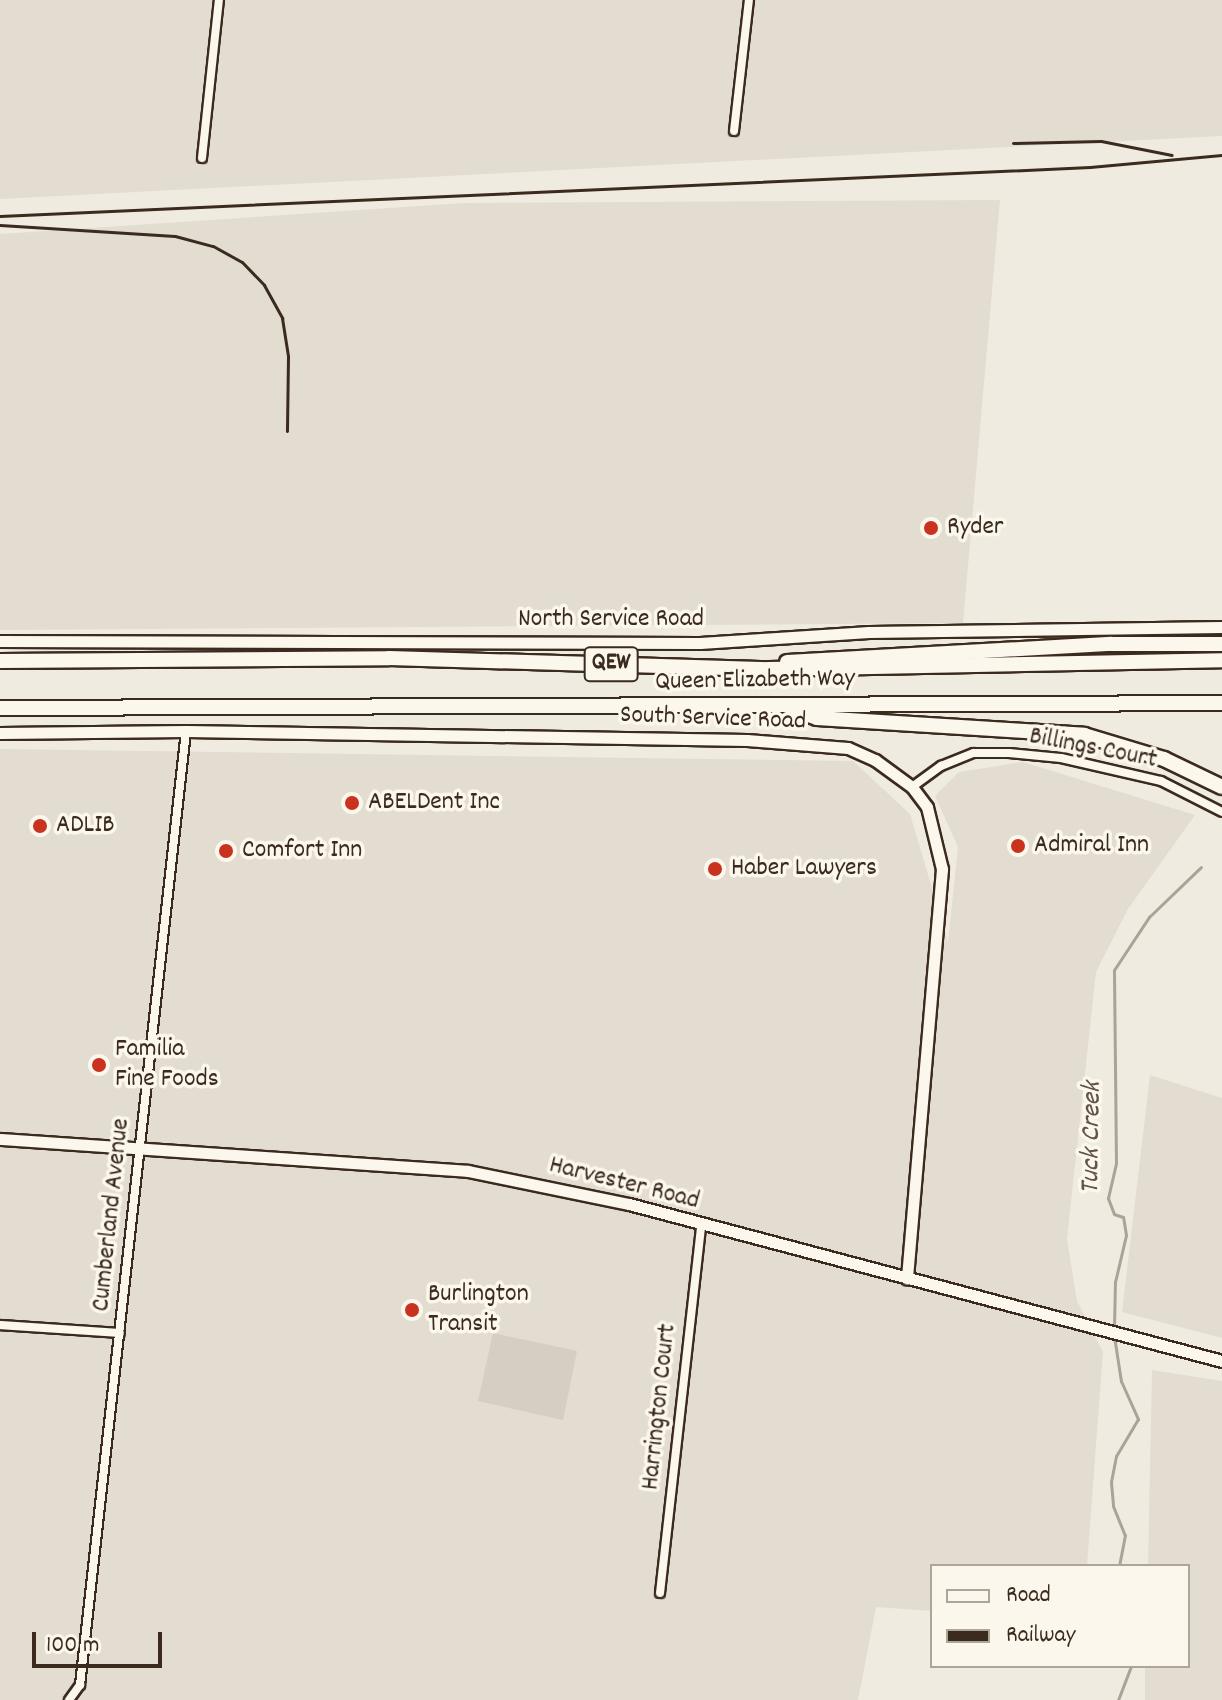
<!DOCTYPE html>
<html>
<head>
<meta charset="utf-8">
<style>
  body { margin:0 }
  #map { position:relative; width:1222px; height:1700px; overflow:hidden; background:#f0ebe0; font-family:Dekko,sans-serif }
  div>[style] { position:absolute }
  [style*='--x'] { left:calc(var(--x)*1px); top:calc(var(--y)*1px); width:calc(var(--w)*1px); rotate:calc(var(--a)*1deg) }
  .built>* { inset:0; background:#e2dcd1 }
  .green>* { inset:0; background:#d5cec3 }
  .stream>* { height:3px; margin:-1.5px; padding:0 1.5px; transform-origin:1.5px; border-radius:1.5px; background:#aca397 }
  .roads { filter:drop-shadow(2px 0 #3b2a1e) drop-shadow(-2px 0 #3b2a1e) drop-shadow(0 2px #3b2a1e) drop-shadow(0 -2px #3b2a1e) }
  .street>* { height:8px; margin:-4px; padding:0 4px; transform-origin:4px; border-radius:4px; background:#fbf7ec }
  .secondary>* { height:11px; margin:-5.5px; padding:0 5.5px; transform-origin:5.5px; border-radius:5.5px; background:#fbf7ec }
  .highway>* { height:14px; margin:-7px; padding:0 7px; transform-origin:7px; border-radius:7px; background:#fbf7ec }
  .rail>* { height:3px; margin:-1.5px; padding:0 1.5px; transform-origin:1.5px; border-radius:1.5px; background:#3b2a1e }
  .dots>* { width:22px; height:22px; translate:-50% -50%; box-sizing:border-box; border:4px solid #fbf7ec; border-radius:50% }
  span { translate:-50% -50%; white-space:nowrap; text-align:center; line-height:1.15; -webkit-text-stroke:7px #fbf7ec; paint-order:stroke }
  .shield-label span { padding:2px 6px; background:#fbf7ec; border:2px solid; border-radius:6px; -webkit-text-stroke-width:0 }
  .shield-label { font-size:24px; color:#3b2a1e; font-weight:700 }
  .poi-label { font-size:26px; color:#3b2a1e }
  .left { translate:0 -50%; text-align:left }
  .street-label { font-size:26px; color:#3b2a1e }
  .water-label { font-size:28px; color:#635448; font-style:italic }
  .legend { position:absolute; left:930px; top:1564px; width:260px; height:104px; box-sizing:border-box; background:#fbf7ec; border:2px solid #aea59a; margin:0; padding:10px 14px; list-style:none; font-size:24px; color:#3b2a1e }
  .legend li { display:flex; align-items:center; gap:16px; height:40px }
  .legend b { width:40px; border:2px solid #aea59a }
  .scale { position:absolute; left:32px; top:1632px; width:130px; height:36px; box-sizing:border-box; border:4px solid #3b2a1e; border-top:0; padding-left:10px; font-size:24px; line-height:28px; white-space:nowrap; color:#3b2a1e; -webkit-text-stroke:6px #fbf7ec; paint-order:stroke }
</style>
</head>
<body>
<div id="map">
  <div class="built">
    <i style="clip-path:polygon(0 0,1222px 0,1222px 136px,0 199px)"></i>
    <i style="clip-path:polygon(1000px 200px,963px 623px,0 630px,0 234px,464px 203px)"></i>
    <i style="clip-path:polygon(0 749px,853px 761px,910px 814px,948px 942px,958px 847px,935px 796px,959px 772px,1023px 762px,1195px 815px,1128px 909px,1096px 972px,1067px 1239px,1077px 1301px,1103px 1352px,1087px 1566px,932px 1566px,932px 1611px,876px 1607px,858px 1700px,0 1700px)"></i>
    <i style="clip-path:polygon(1150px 1075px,1222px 1098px,1222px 1338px,1122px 1312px)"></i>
    <i style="clip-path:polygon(1152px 1370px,1222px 1381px,1222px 1700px,1145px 1700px,1145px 1666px,1188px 1666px,1188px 1566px,1148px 1566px)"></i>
  </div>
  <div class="green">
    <i style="clip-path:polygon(493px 1333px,577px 1351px,563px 1420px,478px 1401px)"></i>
  </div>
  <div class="stream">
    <i style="--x:1114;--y:1328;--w:46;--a:-88.8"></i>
    <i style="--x:1115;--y:1282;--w:48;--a:-76.8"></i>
    <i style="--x:1126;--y:1235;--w:18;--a:-99"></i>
    <i style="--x:1123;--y:1217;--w:9;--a:-162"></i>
    <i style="--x:1114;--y:1214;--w:17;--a:-111"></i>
    <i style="--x:1108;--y:1198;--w:36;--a:-77"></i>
    <i style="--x:1116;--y:1163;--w:193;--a:-90.6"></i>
    <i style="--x:1114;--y:970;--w:64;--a:-56.6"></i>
    <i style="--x:1149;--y:917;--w:72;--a:-43.9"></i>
    <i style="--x:1114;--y:1336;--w:46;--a:81.2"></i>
    <i style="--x:1121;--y:1381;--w:42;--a:65.9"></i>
    <i style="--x:1138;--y:1419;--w:43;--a:120.7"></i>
    <i style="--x:1116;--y:1456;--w:26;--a:101"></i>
    <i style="--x:1111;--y:1482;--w:24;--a:85"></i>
    <i style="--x:1113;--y:1506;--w:31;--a:68"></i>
    <i style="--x:1125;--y:1535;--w:32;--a:101"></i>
    <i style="--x:1118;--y:1700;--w:36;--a:-69"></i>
  </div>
  <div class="roads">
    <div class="street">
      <i style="--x:734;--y:131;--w:132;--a:-83.5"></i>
      <i style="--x:202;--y:158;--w:159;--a:-83.9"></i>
      <i style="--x:912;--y:787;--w:36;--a:-36"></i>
      <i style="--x:941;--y:766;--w:35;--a:-22"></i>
      <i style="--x:974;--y:753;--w:35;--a:0"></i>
      <i style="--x:1009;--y:753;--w:52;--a:5.5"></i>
      <i style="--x:1061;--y:758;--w:103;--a:13"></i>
      <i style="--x:1161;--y:781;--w:68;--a:26.9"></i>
      <i style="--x:0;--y:1325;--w:120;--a:3.8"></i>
      <i style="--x:660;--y:1593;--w:370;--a:-83.6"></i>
      <i style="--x:69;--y:1700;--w:19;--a:-54"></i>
      <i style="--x:80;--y:1685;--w:960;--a:-83.66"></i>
    </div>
    <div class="secondary">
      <i style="--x:0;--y:641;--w:700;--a:0.16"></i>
      <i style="--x:700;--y:643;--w:169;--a:-3.7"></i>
      <i style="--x:869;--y:632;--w:353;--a:-0.8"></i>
      <i style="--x:0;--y:733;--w:186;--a:-0.6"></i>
      <i style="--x:186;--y:731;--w:561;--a:0.92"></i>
      <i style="--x:747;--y:740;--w:101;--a:4.5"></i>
      <i style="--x:848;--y:748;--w:30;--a:24"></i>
      <i style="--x:875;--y:760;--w:46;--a:36.1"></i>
      <i style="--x:912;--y:787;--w:25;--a:53"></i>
      <i style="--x:927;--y:807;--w:64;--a:76.4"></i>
      <i style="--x:942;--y:869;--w:411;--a:94.9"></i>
      <i style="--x:0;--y:1139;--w:469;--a:3.9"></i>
      <i style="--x:468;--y:1171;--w:164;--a:11.6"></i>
      <i style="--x:629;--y:1204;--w:613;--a:14.83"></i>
    </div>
    <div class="highway">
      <i style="--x:0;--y:661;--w:389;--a:-0.4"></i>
      <i style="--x:389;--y:658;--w:380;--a:1.7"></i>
      <i style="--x:769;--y:669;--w:453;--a:-1.1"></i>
      <i style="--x:787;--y:662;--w:325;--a:-3.2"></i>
      <i style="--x:1112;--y:644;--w:110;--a:0"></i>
      <i style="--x:0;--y:708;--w:1222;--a:-0.23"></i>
      <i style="--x:797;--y:711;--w:21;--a:19"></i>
      <i style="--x:817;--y:718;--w:268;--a:3.6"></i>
      <i style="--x:1084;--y:735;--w:84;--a:16.7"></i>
      <i style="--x:1164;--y:759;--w:64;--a:25.8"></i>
    </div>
  </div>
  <div class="rail">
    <i style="--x:1013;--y:143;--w:88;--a:-1.3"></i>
    <i style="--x:1101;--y:141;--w:72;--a:11.2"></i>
    <i style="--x:0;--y:216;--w:1091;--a:-2.57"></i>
    <i style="--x:1090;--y:167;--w:133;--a:-5.2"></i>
    <i style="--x:0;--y:225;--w:175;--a:3.6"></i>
    <i style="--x:175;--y:236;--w:39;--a:15"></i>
    <i style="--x:213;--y:246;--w:33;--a:29"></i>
    <i style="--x:242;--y:262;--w:32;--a:46"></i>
    <i style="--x:264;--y:285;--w:38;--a:61"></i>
    <i style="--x:282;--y:318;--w:39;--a:81"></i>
    <i style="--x:288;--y:357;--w:74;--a:90.8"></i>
  </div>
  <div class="dots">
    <i style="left:931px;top:528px;background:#c8321e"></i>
    <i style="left:352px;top:803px;background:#c8321e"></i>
    <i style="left:40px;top:826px;background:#c8321e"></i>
    <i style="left:1018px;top:846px;background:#c8321e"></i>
    <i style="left:226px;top:851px;background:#c8321e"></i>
    <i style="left:715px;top:869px;background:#c8321e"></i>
    <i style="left:99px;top:1065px;background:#c8321e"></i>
    <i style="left:412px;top:1310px;background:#c8321e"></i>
  </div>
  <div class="shield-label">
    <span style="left:611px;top:664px">QEW</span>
  </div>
  <div class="poi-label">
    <span class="left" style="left:947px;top:528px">Ryder</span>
    <span class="left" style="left:368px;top:803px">ABELDent Inc</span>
    <span class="left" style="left:56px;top:826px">ADLIB</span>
    <span class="left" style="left:1034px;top:846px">Admiral Inn</span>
    <span class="left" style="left:242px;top:851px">Comfort Inn</span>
    <span class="left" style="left:731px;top:869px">Haber Lawyers</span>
    <span class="left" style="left:115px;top:1065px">Familia<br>Fine Foods</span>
    <span class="left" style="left:428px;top:1310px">Burlington<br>Transit</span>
  </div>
  <div class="street-label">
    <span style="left:611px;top:620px">North Service Road</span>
    <span style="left:755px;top:681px;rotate:-1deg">Queen Elizabeth Way</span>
    <span style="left:713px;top:719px;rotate:2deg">South Service Road</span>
    <span style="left:1093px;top:749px;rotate:11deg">Billings Court</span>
    <span style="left:624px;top:1184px;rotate:14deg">Harvester Road</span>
    <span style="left:112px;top:1215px;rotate:-84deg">Cumberland Avenue</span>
    <span style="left:660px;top:1407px;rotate:-84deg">Harrington Court</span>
  </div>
  <div class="water-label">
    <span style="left:1093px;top:1138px;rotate:-89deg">Tuck Creek</span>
  </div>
  <ul class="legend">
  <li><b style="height:10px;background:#fbf7ec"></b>Road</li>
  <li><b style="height:10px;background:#3b2a1e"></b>Railway</li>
  </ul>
  <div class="scale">100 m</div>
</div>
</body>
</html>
